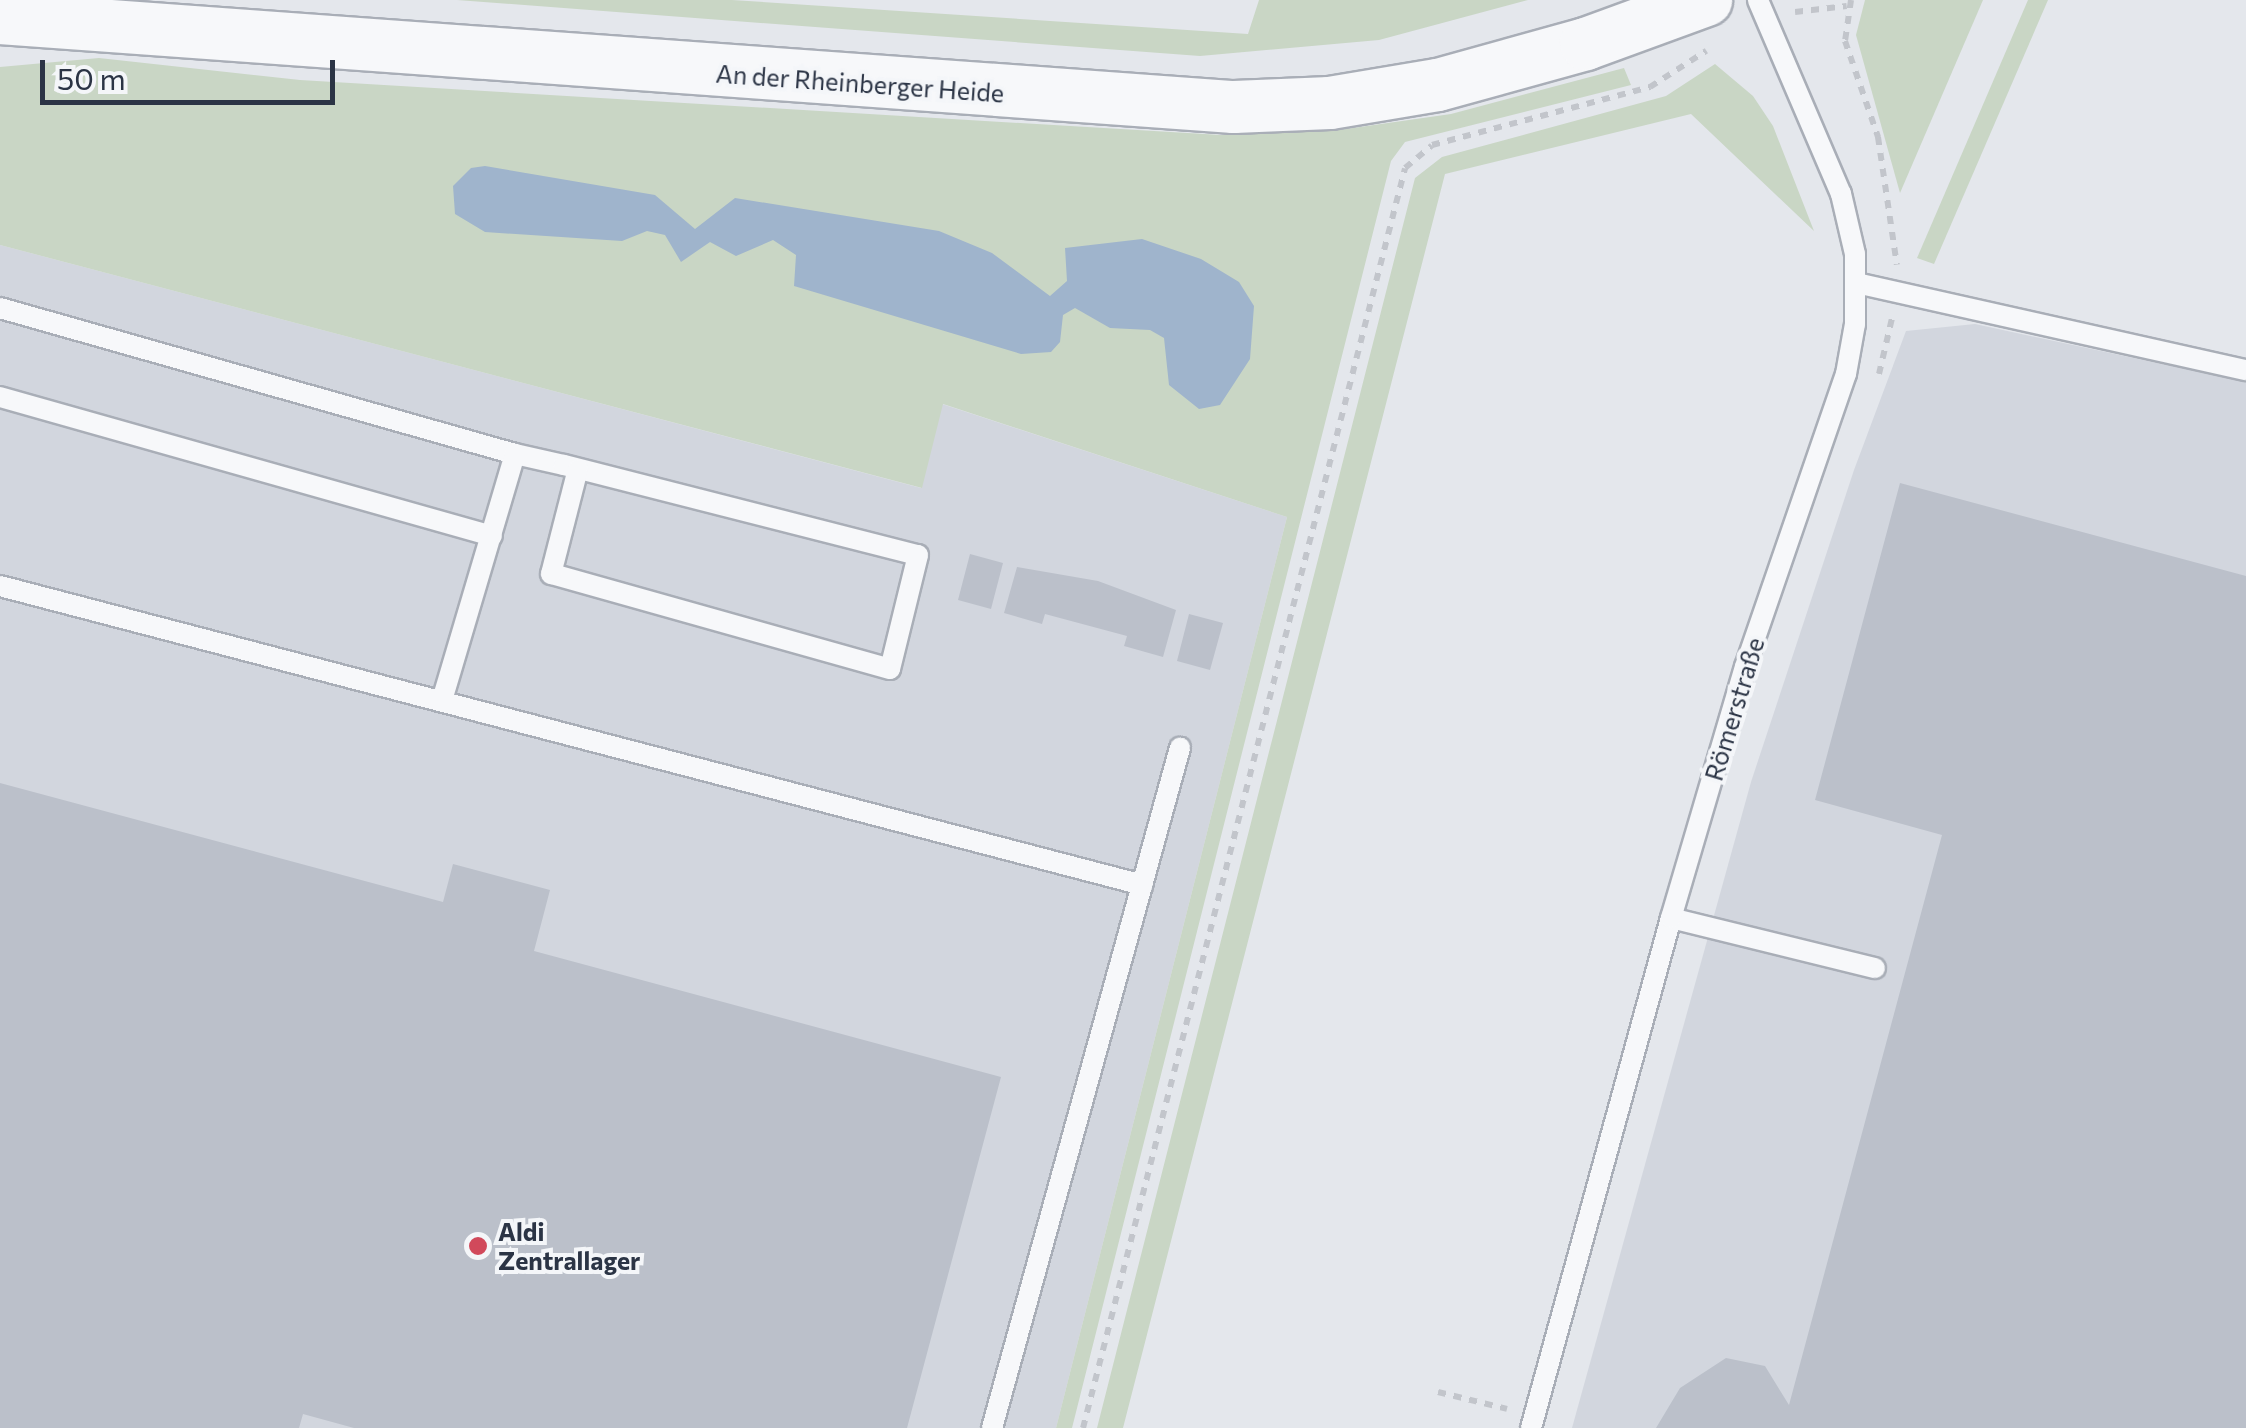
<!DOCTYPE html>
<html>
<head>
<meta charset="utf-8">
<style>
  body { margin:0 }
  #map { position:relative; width:2246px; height:1428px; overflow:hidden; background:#e4e7ec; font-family:Commissioner,sans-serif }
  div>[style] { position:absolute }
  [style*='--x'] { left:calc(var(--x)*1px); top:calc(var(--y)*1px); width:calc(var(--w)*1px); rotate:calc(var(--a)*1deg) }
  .built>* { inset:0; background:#d2d6de }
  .green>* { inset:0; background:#c9d6c5 }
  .water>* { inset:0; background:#9fb4cc }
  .building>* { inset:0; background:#bbc0ca }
  .path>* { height:6px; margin-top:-3px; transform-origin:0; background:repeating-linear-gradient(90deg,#c2c5cb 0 8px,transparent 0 16px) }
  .roads { filter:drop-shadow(2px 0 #a9aeb7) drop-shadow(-2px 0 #a9aeb7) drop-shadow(0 2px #a9aeb7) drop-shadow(0 -2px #a9aeb7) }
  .service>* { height:20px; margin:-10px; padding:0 10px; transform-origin:10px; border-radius:10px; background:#f7f8fa }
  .tertiary>* { height:52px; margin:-26px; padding:0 26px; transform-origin:26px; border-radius:26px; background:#f7f8fa }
  .dots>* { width:28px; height:28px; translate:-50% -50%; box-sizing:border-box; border:5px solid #f4f6f9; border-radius:50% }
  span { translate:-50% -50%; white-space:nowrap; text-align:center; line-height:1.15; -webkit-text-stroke:8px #f4f6f9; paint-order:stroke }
  .street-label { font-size:25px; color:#2b3445 }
  .poi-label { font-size:25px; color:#2b3445; font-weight:700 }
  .left { translate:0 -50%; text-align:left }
  .scale { position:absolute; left:40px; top:60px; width:295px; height:45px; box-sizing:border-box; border:5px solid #2b3445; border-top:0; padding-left:12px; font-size:30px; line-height:35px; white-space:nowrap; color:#2b3445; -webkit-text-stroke:8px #f4f6f9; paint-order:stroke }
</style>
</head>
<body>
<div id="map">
  <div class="built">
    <i style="clip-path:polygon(0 245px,921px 488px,942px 404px,1287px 517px,1056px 1428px,0 1428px)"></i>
    <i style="clip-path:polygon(1975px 324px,2246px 382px,2246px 1428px,1572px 1428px,1751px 782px,1854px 470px,1906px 331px)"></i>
  </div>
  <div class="green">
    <i style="clip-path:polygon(457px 0,732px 0,1248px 34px,1259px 0,1528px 0,1379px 40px,1200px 56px)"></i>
    <i style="clip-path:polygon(1865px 0,1983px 0,1900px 193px,1856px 35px)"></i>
    <i style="clip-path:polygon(2028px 0,2048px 0,1934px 264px,1917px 258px)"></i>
    <i style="clip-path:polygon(99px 58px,300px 80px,1221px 135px,1339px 130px,1451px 114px,1624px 68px,1631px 85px,1405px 142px,1391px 161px,1072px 1428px,1056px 1428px,1287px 517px,943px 404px,922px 488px,0 245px,0 67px)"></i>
    <i style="clip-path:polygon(1715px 64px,1753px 96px,1773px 126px,1814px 231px,1691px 114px,1445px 174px,1123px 1428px,1097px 1428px,1415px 178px,1442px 157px,1666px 96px)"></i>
  </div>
  <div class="water">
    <i style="clip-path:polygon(485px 166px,655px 195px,695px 229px,735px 198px,939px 231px,992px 253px,1050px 296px,1067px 281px,1065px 248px,1142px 239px,1201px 259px,1239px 282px,1254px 306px,1250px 359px,1220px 405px,1199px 409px,1169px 385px,1164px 338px,1150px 330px,1110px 328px,1075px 308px,1063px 315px,1060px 342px,1051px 352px,1021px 354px,794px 286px,796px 255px,773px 240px,736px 256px,710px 242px,681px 262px,665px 235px,647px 231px,622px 241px,485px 232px,455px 214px,453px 186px,471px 168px)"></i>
  </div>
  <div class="building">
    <i style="clip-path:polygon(1900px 483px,2246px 576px,2246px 1428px,1656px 1428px,1680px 1388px,1726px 1358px,1765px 1366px,1789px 1405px,1942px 835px,1815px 800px)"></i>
    <i style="clip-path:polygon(970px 554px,1003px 563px,991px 609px,958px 600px)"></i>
    <i style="clip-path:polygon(1017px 567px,1098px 581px,1176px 610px,1163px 657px,1124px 646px,1127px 636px,1045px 614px,1042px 624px,1004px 613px)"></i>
    <i style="clip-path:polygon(1189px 614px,1223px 623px,1210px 670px,1177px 661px)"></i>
    <i style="clip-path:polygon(0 783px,443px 902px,453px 864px,550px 890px,534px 951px,1001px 1077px,907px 1428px,354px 1428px,303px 1414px,299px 1428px,0 1428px)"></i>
  </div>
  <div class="path">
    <i style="--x:1851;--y:0;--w:41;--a:98.3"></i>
    <i style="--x:1845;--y:41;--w:102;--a:71"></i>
    <i style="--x:1878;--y:137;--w:129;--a:81.6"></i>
    <i style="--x:1795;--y:12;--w:52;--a:-6.6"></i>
    <i style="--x:1879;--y:374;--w:57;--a:-76.9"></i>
    <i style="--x:1438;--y:1392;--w:71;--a:13.8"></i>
    <i style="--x:1083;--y:1428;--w:1300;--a:-75.66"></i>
    <i style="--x:1405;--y:168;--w:35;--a:-40"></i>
    <i style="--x:1432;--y:145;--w:226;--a:-14.9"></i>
    <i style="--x:1650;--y:87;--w:67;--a:-32.7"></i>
  </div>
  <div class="roads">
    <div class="service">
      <i style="--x:1856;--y:283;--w:400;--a:12.6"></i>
      <i style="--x:0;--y:308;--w:535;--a:15.83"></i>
      <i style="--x:515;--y:454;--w:258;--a:106.5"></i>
      <i style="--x:0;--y:397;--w:511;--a:15.78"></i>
      <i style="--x:515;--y:454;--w:50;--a:12.7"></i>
      <i style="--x:564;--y:465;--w:365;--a:14.3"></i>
      <i style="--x:918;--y:555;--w:117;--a:103.8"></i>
      <i style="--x:890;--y:669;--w:352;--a:-164.3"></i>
      <i style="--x:551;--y:574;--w:108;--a:-75.6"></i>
      <i style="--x:0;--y:586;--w:1181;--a:14.66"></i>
      <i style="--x:1671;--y:918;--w:210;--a:13.8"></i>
      <i style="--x:992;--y:1428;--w:706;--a:-74.55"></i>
      <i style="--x:1531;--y:1428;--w:529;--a:-74.65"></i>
      <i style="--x:1671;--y:918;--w:262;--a:-73.6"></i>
      <i style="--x:1745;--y:667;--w:310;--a:-71"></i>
      <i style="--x:1846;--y:374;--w:51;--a:-79.8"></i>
      <i style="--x:1855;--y:324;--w:70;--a:-90"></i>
      <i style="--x:1855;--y:254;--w:62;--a:-103.1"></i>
      <i style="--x:1841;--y:194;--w:211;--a:-113.2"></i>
    </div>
    <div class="tertiary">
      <i style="--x:0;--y:18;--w:1237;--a:4.13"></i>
      <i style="--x:1234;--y:107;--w:96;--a:-2.4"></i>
      <i style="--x:1330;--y:103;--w:109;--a:-9.5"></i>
      <i style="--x:1438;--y:85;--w:154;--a:-15.5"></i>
      <i style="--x:1586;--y:44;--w:128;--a:-20.1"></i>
    </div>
  </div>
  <div class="dots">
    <i style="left:478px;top:1246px;background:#d1495b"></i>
  </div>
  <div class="street-label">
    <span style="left:860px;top:83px;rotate:4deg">An der Rheinberger Heide</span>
    <span style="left:1734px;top:709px;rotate:-73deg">Römerstraße</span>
  </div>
  <div class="poi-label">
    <span class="left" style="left:498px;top:1246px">Aldi<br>Zentrallager</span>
  </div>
  <div class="scale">50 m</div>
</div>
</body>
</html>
